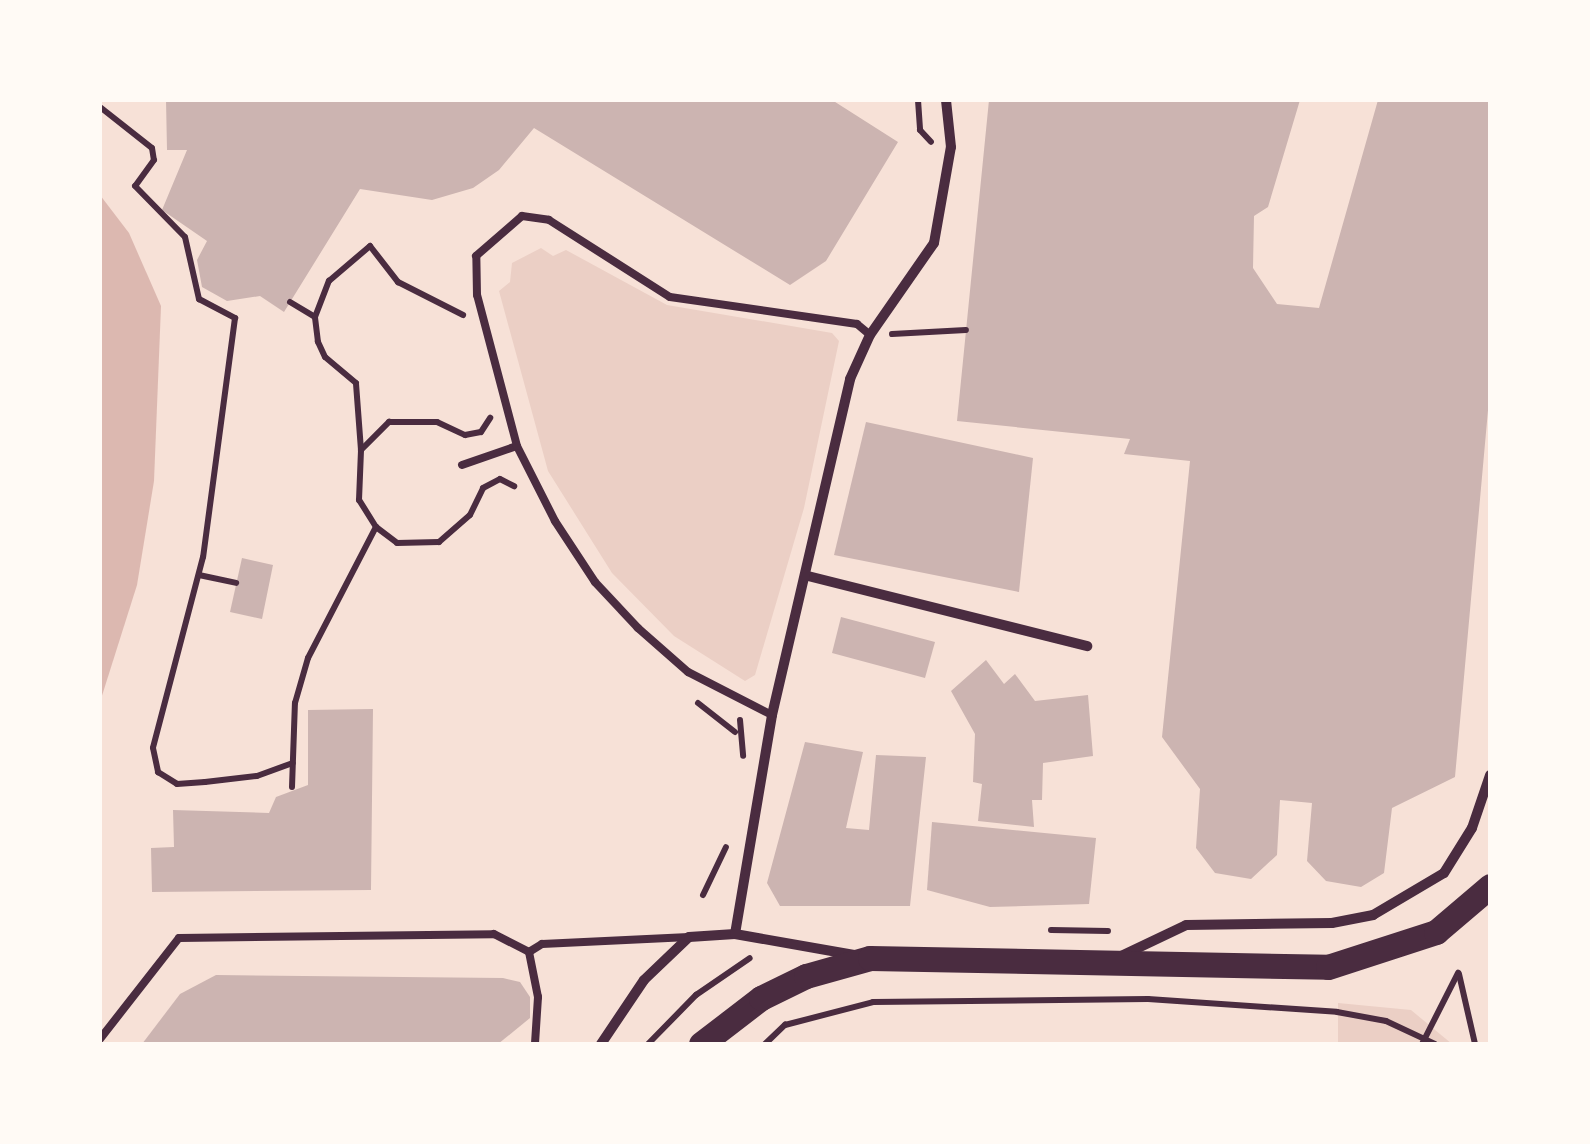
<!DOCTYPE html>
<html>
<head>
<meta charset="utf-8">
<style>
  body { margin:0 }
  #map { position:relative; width:1590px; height:1144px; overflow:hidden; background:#f7e1d7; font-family:Montserrat,sans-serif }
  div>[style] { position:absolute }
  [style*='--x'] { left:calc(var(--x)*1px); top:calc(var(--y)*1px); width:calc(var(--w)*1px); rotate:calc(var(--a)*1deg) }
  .green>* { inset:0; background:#ebcfc5 }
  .water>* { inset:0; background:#dcb8b0 }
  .building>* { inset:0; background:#ccb4b1 }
  .path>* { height:6px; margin:-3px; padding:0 3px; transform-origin:3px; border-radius:3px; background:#4a2c40 }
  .service>* { height:8px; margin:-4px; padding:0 4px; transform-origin:4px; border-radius:4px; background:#4a2c40 }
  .minor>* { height:10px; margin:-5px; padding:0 5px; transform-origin:5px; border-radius:5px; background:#4a2c40 }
  .primary>* { height:25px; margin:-12.5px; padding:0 12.5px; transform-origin:12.5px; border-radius:12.5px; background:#4a2c40 }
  span { translate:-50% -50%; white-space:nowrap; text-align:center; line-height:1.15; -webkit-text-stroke:9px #fffaf5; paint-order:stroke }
  .frame { position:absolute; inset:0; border:102px solid #fffaf5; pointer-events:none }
</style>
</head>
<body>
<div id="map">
  <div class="green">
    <i style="clip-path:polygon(541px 248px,553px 256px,566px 250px,667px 305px,832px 333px,839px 341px,804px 508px,755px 675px,745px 681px,674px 636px,612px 573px,548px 471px,499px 291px,510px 282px,512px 263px)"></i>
    <i style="clip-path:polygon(1338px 1003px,1411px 1010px,1452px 1044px,1338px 1044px)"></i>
  </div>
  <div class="water">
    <i style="clip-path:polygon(100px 195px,129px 233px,161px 306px,154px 481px,137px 585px,100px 702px)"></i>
  </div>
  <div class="building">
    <i style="clip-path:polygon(166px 100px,832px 100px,898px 142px,826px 261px,790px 285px,534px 128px,499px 170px,473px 188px,432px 200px,360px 189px,284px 312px,260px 296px,227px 301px,202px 287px,197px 260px,207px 241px,162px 210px,187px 150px,167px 150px)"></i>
    <i style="clip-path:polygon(989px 100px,1300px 100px,1268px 207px,1254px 216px,1253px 268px,1277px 304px,1319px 308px,1378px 100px,1490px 100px,1490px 388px,1455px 777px,1392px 808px,1384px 873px,1361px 887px,1326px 881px,1307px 861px,1312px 803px,1280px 800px,1277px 855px,1251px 879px,1215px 873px,1196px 848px,1200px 789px,1162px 737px,1190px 461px,1124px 454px,1130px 439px,957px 421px)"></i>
    <i style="clip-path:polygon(866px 422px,1033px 458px,1019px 592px,834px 555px)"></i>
    <i style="clip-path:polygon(242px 558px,273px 565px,262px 619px,230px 612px)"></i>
    <i style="clip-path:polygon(841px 617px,935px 642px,925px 678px,832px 653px)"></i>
    <i style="clip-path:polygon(986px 660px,1004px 684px,1015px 674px,1035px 701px,1088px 695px,1093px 756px,1043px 763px,1042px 800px,1032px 800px,1034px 827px,978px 821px,982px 784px,973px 782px,975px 734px,951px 691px)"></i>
    <i style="clip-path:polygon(373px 709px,371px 890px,152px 892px,151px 848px,174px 847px,173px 810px,269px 813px,276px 797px,308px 785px,308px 710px)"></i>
    <i style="clip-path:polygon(805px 742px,863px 752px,846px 828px,869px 830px,876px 755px,926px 757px,910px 906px,780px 906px,767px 883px)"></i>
    <i style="clip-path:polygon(932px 822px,1096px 838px,1089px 904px,990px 907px,927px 890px)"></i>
    <i style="clip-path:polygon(216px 975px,503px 978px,520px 982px,530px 997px,530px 1018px,498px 1044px,142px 1044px,180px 994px)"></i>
  </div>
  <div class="path">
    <i style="--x:918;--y:100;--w:30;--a:86"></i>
    <i style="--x:920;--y:130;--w:16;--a:47"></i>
    <i style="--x:100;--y:107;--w:66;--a:38.3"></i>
    <i style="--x:152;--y:148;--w:12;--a:81"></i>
    <i style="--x:154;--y:160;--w:32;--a:126"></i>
    <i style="--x:135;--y:186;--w:71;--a:45.6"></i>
    <i style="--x:185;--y:237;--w:64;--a:77.3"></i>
    <i style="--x:199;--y:299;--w:41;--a:27.8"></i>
    <i style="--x:235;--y:318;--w:241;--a:97.6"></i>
    <i style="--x:203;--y:557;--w:197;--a:104.7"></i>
    <i style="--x:153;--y:748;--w:25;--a:78"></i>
    <i style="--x:158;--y:772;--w:22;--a:32"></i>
    <i style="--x:177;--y:784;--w:28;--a:-4"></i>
    <i style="--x:205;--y:782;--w:52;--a:-6.6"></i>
    <i style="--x:257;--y:776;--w:38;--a:-20"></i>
    <i style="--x:290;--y:302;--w:29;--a:31"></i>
    <i style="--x:892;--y:334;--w:74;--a:-3.1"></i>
    <i style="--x:361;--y:450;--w:67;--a:-94.3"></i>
    <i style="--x:356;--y:383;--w:40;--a:-140"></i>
    <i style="--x:325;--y:357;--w:17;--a:-115"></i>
    <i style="--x:318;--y:342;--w:25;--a:-97"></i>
    <i style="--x:315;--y:317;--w:39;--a:-69"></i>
    <i style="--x:329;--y:281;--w:54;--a:-40.5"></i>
    <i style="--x:370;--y:246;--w:46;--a:52.1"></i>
    <i style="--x:398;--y:282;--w:73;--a:26.9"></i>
    <i style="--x:376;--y:527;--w:26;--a:37"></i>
    <i style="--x:397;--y:543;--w:42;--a:-1.4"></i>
    <i style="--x:439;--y:542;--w:41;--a:-41.1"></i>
    <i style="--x:470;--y:515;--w:30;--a:-64"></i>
    <i style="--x:483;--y:488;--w:19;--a:-28"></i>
    <i style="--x:500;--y:479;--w:16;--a:27"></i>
    <i style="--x:199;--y:575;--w:38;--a:12"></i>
    <i style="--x:698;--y:703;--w:47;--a:38.1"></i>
    <i style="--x:740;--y:720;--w:36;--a:85"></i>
    <i style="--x:292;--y:787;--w:84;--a:-88"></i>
    <i style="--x:295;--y:703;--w:47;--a:-73.9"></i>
    <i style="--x:308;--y:658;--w:148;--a:-62.6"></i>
    <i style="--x:376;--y:527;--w:32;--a:-122"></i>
    <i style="--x:359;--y:500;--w:50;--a:-87.7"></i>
    <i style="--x:361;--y:450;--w:40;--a:-45"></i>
    <i style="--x:389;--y:422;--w:48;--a:0"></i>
    <i style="--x:437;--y:422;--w:31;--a:25"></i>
    <i style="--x:465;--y:435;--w:16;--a:-11"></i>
    <i style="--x:481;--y:432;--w:17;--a:-57"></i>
    <i style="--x:703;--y:895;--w:53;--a:-64.4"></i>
    <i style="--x:1051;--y:930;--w:57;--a:1"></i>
    <i style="--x:1459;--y:974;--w:72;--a:77.1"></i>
    <i style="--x:648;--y:1044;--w:69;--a:-45.6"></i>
    <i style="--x:696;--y:995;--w:65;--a:-34.4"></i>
    <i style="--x:765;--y:1044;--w:28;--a:-44"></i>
    <i style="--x:785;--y:1025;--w:91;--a:-14.6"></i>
    <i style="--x:873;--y:1002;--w:275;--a:-0.6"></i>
    <i style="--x:1148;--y:999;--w:189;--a:3.9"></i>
    <i style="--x:1337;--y:1012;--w:50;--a:10.4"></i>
    <i style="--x:1386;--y:1021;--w:54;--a:25.1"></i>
    <i style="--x:1422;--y:1044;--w:80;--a:-63.1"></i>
  </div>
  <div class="service">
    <i style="--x:462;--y:465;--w:58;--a:-19.1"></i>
    <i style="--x:772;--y:715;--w:94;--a:-152.9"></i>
    <i style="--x:688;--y:672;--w:67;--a:-138.7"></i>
    <i style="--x:638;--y:628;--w:63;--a:-133.1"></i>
    <i style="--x:595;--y:582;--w:73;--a:-123.3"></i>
    <i style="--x:555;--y:521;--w:84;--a:-116.9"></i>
    <i style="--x:517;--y:446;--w:156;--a:-104.8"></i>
    <i style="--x:477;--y:295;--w:39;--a:-91"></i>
    <i style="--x:476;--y:256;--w:61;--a:-41"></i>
    <i style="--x:522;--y:216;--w:27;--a:8"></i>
    <i style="--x:549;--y:220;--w:143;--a:32.5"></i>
    <i style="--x:670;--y:297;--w:189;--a:8.2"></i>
    <i style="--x:857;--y:324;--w:17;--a:40"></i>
    <i style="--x:529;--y:952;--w:15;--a:-32"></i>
    <i style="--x:542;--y:944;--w:147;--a:-2.7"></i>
    <i style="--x:529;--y:952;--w:46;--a:78.7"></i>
    <i style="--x:538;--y:997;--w:47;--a:93.7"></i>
    <i style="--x:100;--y:1039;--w:128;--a:-52"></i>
    <i style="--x:179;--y:938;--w:315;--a:-0.7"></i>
    <i style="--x:494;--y:934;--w:39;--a:27"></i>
  </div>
  <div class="minor">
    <i style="--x:808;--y:576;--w:288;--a:14.1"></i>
    <i style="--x:735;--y:934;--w:222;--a:-80.4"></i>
    <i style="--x:772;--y:715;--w:345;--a:-76.9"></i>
    <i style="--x:850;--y:379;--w:48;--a:-65.6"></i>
    <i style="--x:870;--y:335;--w:112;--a:-55.2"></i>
    <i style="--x:934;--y:243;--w:97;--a:-80"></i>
    <i style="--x:951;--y:147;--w:47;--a:-96.1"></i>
    <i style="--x:1119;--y:957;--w:74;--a:-25.5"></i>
    <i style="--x:1186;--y:925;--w:146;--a:-0.8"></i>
    <i style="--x:1332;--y:923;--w:42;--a:-11"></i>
    <i style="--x:1373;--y:915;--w:82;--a:-30.6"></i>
    <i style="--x:1444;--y:873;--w:53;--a:-58.1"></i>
    <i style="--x:1472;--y:828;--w:56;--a:-71.2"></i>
    <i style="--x:601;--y:1044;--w:77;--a:-56.1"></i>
    <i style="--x:644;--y:980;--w:62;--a:-43.7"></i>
    <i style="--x:689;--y:937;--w:46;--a:-3.7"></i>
    <i style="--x:735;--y:934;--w:121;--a:10"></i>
  </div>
  <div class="primary">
    <i style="--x:701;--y:1044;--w:76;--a:-37.5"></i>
    <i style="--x:761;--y:998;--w:50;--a:-26.1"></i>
    <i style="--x:806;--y:976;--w:66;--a:-15.7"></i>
    <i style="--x:870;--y:958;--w:458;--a:1.1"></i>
    <i style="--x:1328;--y:967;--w:114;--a:-18"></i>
    <i style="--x:1436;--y:932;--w:71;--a:-40.4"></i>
  </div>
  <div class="frame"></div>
</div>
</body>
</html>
